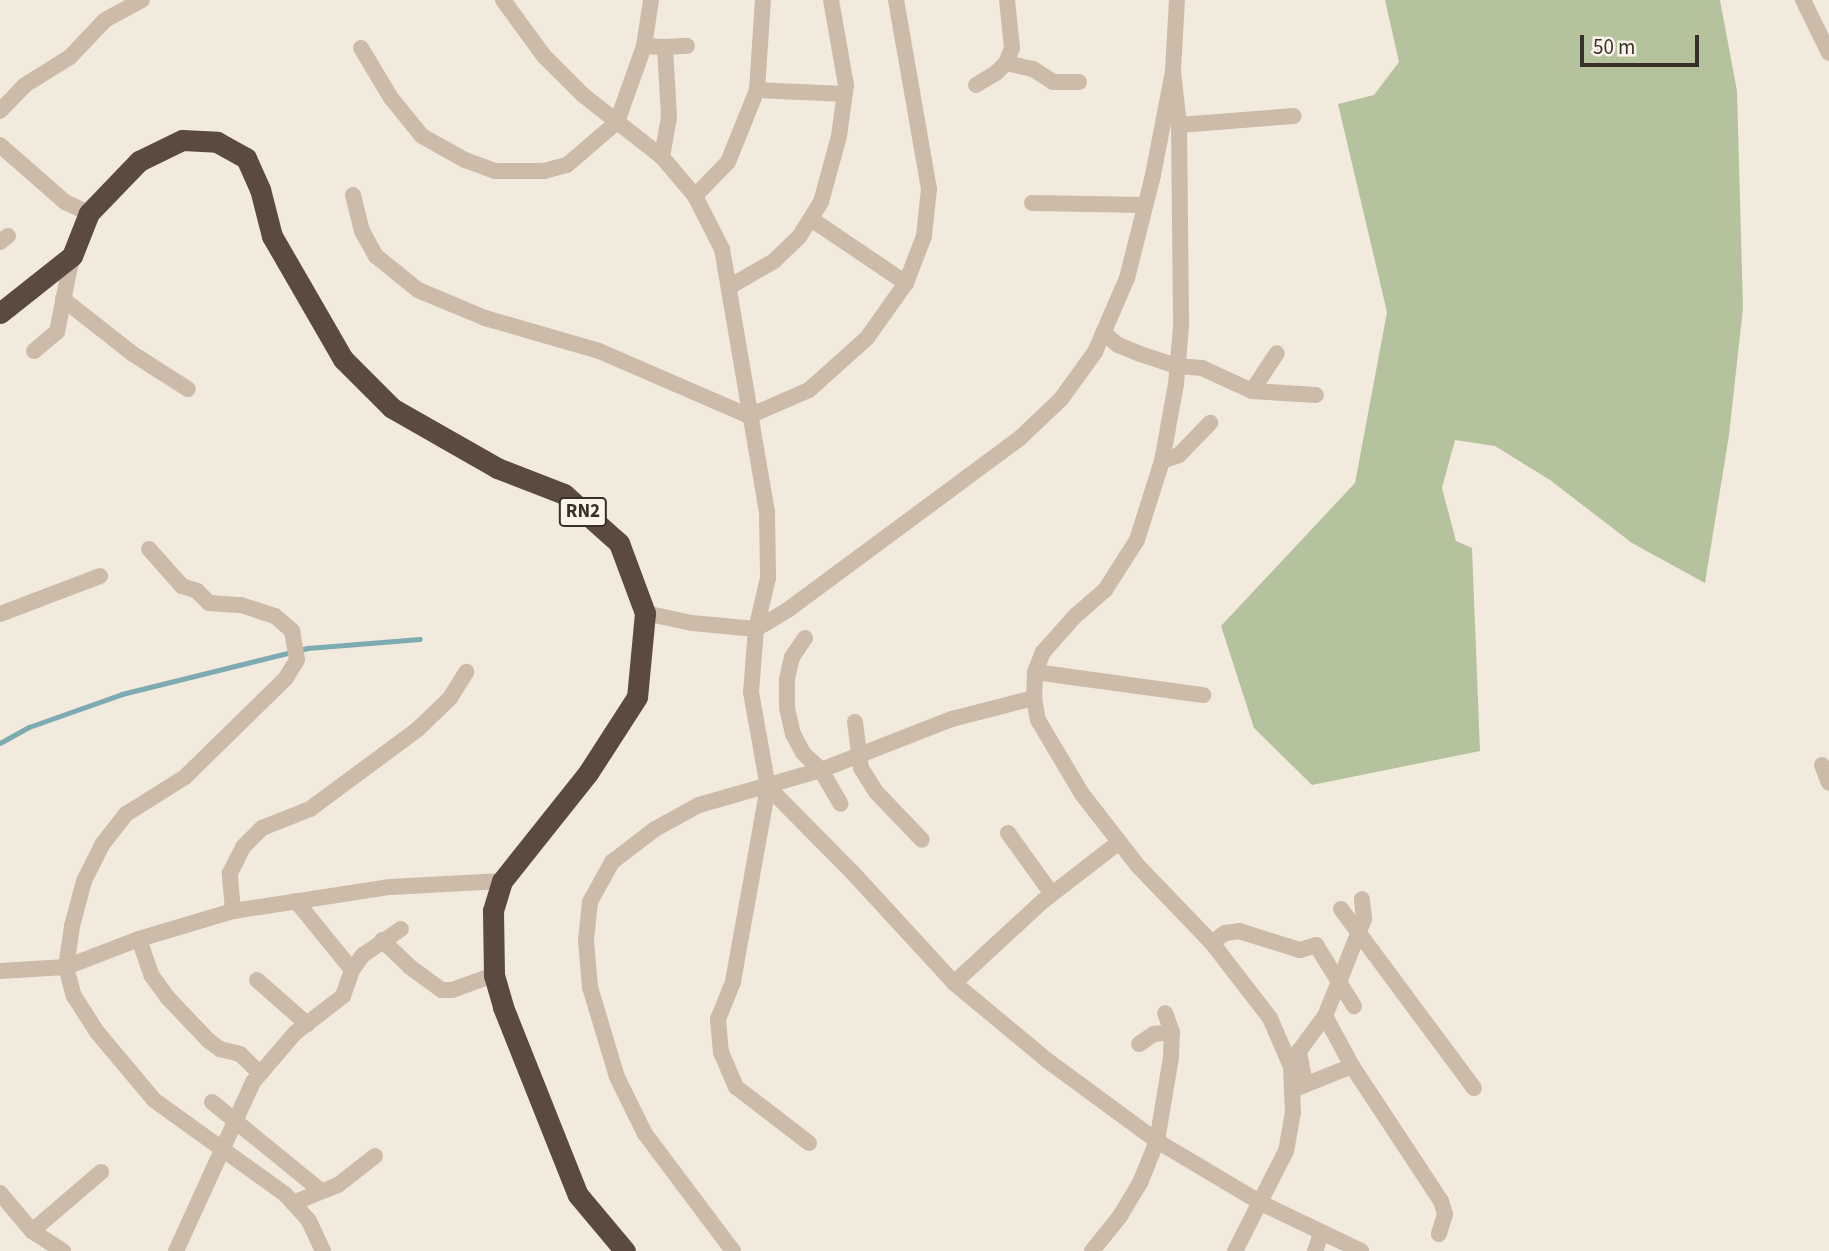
<!DOCTYPE html>
<html>
<head>
<meta charset="utf-8">
<style>
  body { margin:0 }
  #map { position:relative; width:1829px; height:1251px; overflow:hidden; background:#f3eade; font-family:"Source Sans 3",sans-serif }
  div>[style] { position:absolute }
  [style*='--x'] { left:calc(var(--x)*1px); top:calc(var(--y)*1px); width:calc(var(--w)*1px); rotate:calc(var(--a)*1deg) }
  .green>* { inset:0; background:#b4c39d }
  .stream>* { height:4.5px; margin:-2.25px; padding:0 2.25px; transform-origin:2.25px; border-radius:2.25px; background:#7cabb1 }
  .street>* { height:16px; margin:-8px; padding:0 8px; transform-origin:8px; border-radius:8px; background:#ccbba9 }
  .highway>* { height:21px; margin:-10.5px; padding:0 10.5px; transform-origin:10.5px; border-radius:10.5px; background:#5a4a40 }
  span { translate:-50% -50%; white-space:nowrap; text-align:center; line-height:1.15; -webkit-text-stroke:5px #faf4ea; paint-order:stroke }
  .shield-label span { padding:2px 5px; background:#faf4ea; border:2px solid; border-radius:5px; -webkit-text-stroke-width:0 }
  .shield-label { font-size:19px; color:#392f29; font-weight:700 }
  .scale { position:absolute; left:1580px; top:35px; width:119px; height:32px; box-sizing:border-box; border:4px solid #392f29; border-top:0; padding-left:9px; font-size:21px; line-height:24px; white-space:nowrap; color:#392f29; -webkit-text-stroke:5px #faf4ea; paint-order:stroke }
</style>
</head>
<body>
<div id="map">
  <div class="green">
    <i style="clip-path:polygon(1385px 0,1720px 0,1737px 91px,1743px 308px,1729px 435px,1705px 583px,1632px 543px,1550px 480px,1495px 446px,1455px 440px,1442px 488px,1456px 541px,1472px 548px,1480px 751px,1312px 785px,1254px 728px,1221px 626px,1355px 483px,1387px 312px,1338px 104px,1374px 95px,1399px 62px)"></i>
  </div>
  <div class="stream">
    <i style="--x:0;--y:743;--w:33;--a:-29"></i>
    <i style="--x:29;--y:727;--w:99;--a:-19.5"></i>
    <i style="--x:122;--y:694;--w:192;--a:-13.9"></i>
    <i style="--x:308;--y:648;--w:112;--a:-4.6"></i>
  </div>
  <div class="street">
    <i style="--x:503;--y:0;--w:69;--a:53.8"></i>
    <i style="--x:544;--y:56;--w:55;--a:45"></i>
    <i style="--x:583;--y:95;--w:100;--a:38.1"></i>
    <i style="--x:662;--y:157;--w:51;--a:49.8"></i>
    <i style="--x:695;--y:196;--w:59;--a:63"></i>
    <i style="--x:722;--y:249;--w:267;--a:80.3"></i>
    <i style="--x:767;--y:512;--w:66;--a:89.1"></i>
    <i style="--x:768;--y:578;--w:52;--a:103.2"></i>
    <i style="--x:756;--y:629;--w:63;--a:94.5"></i>
    <i style="--x:751;--y:692;--w:97;--a:79.9"></i>
    <i style="--x:768;--y:787;--w:198;--a:100.2"></i>
    <i style="--x:733;--y:982;--w:40;--a:112"></i>
    <i style="--x:718;--y:1019;--w:33;--a:85"></i>
    <i style="--x:721;--y:1052;--w:38;--a:67"></i>
    <i style="--x:736;--y:1087;--w:92;--a:37.5"></i>
    <i style="--x:1803;--y:0;--w:59;--a:63.9"></i>
    <i style="--x:644;--y:46;--w:21;--a:3"></i>
    <i style="--x:665;--y:47;--w:70;--a:86.7"></i>
    <i style="--x:669;--y:117;--w:41;--a:99.9"></i>
    <i style="--x:665;--y:47;--w:22;--a:-3"></i>
    <i style="--x:361;--y:48;--w:58;--a:59"></i>
    <i style="--x:391;--y:98;--w:49;--a:50.8"></i>
    <i style="--x:422;--y:136;--w:49;--a:29.2"></i>
    <i style="--x:465;--y:160;--w:32;--a:20"></i>
    <i style="--x:495;--y:171;--w:49;--a:0"></i>
    <i style="--x:544;--y:171;--w:24;--a:-15"></i>
    <i style="--x:567;--y:165;--w:66;--a:-40.7"></i>
    <i style="--x:617;--y:122;--w:81;--a:-70.4"></i>
    <i style="--x:644;--y:46;--w:47;--a:-81.3"></i>
    <i style="--x:1006;--y:63;--w:28;--a:13"></i>
    <i style="--x:1033;--y:69;--w:24;--a:33"></i>
    <i style="--x:1053;--y:82;--w:26;--a:0"></i>
    <i style="--x:1173;--y:71;--w:54;--a:83.7"></i>
    <i style="--x:1179;--y:125;--w:201;--a:89.4"></i>
    <i style="--x:1181;--y:326;--w:58;--a:94.9"></i>
    <i style="--x:1176;--y:384;--w:78;--a:100.3"></i>
    <i style="--x:1162;--y:461;--w:83;--a:107.6"></i>
    <i style="--x:1137;--y:540;--w:59;--a:122.6"></i>
    <i style="--x:1105;--y:590;--w:38;--a:139"></i>
    <i style="--x:1076;--y:615;--w:50;--a:131.7"></i>
    <i style="--x:1043;--y:652;--w:22;--a:112"></i>
    <i style="--x:1035;--y:672;--w:26;--a:92"></i>
    <i style="--x:1034;--y:698;--w:22;--a:80"></i>
    <i style="--x:1038;--y:720;--w:86;--a:59.3"></i>
    <i style="--x:1082;--y:794;--w:91;--a:52.1"></i>
    <i style="--x:1138;--y:866;--w:107;--a:46.1"></i>
    <i style="--x:1212;--y:943;--w:95;--a:52.3"></i>
    <i style="--x:1270;--y:1018;--w:53;--a:66.8"></i>
    <i style="--x:1291;--y:1067;--w:45;--a:87.5"></i>
    <i style="--x:1293;--y:1112;--w:40;--a:100"></i>
    <i style="--x:1286;--y:1151;--w:112;--a:117"></i>
    <i style="--x:976;--y:85;--w:23;--a:-31"></i>
    <i style="--x:996;--y:73;--w:14;--a:-45"></i>
    <i style="--x:1006;--y:63;--w:16;--a:-68"></i>
    <i style="--x:1012;--y:48;--w:48;--a:-95.9"></i>
    <i style="--x:757;--y:90;--w:88;--a:2.6"></i>
    <i style="--x:0;--y:111;--w:36;--a:-46"></i>
    <i style="--x:25;--y:85;--w:53;--a:-31.9"></i>
    <i style="--x:70;--y:57;--w:51;--a:-46.6"></i>
    <i style="--x:105;--y:20;--w:42;--a:-28.4"></i>
    <i style="--x:1179;--y:125;--w:115;--a:-4.5"></i>
    <i style="--x:0;--y:145;--w:86;--a:41.2"></i>
    <i style="--x:65;--y:202;--w:26;--a:25"></i>
    <i style="--x:353;--y:195;--w:37;--a:76"></i>
    <i style="--x:362;--y:231;--w:29;--a:61"></i>
    <i style="--x:376;--y:256;--w:54;--a:39"></i>
    <i style="--x:418;--y:290;--w:73;--a:22.7"></i>
    <i style="--x:485;--y:318;--w:119;--a:16.1"></i>
    <i style="--x:599;--y:351;--w:163;--a:23.4"></i>
    <i style="--x:749;--y:416;--w:65;--a:-23.4"></i>
    <i style="--x:809;--y:390;--w:78;--a:-41.9"></i>
    <i style="--x:867;--y:338;--w:67;--a:-54.7"></i>
    <i style="--x:906;--y:283;--w:50;--a:-69"></i>
    <i style="--x:924;--y:236;--w:47;--a:-83.9"></i>
    <i style="--x:929;--y:189;--w:192;--a:-99.9"></i>
    <i style="--x:695;--y:196;--w:47;--a:-45.9"></i>
    <i style="--x:728;--y:162;--w:78;--a:-68.1"></i>
    <i style="--x:757;--y:90;--w:90;--a:-86.2"></i>
    <i style="--x:1032;--y:203;--w:113;--a:1"></i>
    <i style="--x:811;--y:219;--w:115;--a:34"></i>
    <i style="--x:0;--y:242;--w:10;--a:-37"></i>
    <i style="--x:729;--y:287;--w:52;--a:-30"></i>
    <i style="--x:774;--y:261;--w:35;--a:-44"></i>
    <i style="--x:799;--y:237;--w:41;--a:-57.8"></i>
    <i style="--x:821;--y:202;--w:68;--a:-74.7"></i>
    <i style="--x:839;--y:136;--w:51;--a:-82.2"></i>
    <i style="--x:846;--y:85;--w:86;--a:-100"></i>
    <i style="--x:63;--y:299;--w:89;--a:38.2"></i>
    <i style="--x:133;--y:354;--w:65;--a:32.5"></i>
    <i style="--x:1104;--y:333;--w:18;--a:41"></i>
    <i style="--x:1118;--y:345;--w:24;--a:22"></i>
    <i style="--x:1140;--y:354;--w:40;--a:18"></i>
    <i style="--x:1178;--y:366;--w:24;--a:5"></i>
    <i style="--x:1202;--y:368;--w:55;--a:24.7"></i>
    <i style="--x:1252;--y:391;--w:64;--a:3.6"></i>
    <i style="--x:34;--y:351;--w:30;--a:-40"></i>
    <i style="--x:57;--y:332;--w:77;--a:-78.8"></i>
    <i style="--x:1252;--y:391;--w:45;--a:-56.7"></i>
    <i style="--x:1162;--y:461;--w:18;--a:-19"></i>
    <i style="--x:1179;--y:455;--w:45;--a:-45.9"></i>
    <i style="--x:149;--y:549;--w:50;--a:48.3"></i>
    <i style="--x:182;--y:586;--w:16;--a:18"></i>
    <i style="--x:197;--y:591;--w:17;--a:45"></i>
    <i style="--x:209;--y:603;--w:32;--a:4"></i>
    <i style="--x:241;--y:605;--w:36;--a:18"></i>
    <i style="--x:275;--y:616;--w:23;--a:41"></i>
    <i style="--x:292;--y:631;--w:29;--a:80"></i>
    <i style="--x:297;--y:660;--w:22;--a:122"></i>
    <i style="--x:285;--y:679;--w:140;--a:135.6"></i>
    <i style="--x:185;--y:777;--w:70;--a:147.9"></i>
    <i style="--x:126;--y:814;--w:39;--a:128"></i>
    <i style="--x:102;--y:845;--w:40;--a:116.6"></i>
    <i style="--x:84;--y:881;--w:47;--a:104.9"></i>
    <i style="--x:72;--y:926;--w:41;--a:98.3"></i>
    <i style="--x:66;--y:967;--w:30;--a:75"></i>
    <i style="--x:74;--y:996;--w:43;--a:57.4"></i>
    <i style="--x:97;--y:1032;--w:89;--a:50"></i>
    <i style="--x:154;--y:1100;--w:161;--a:35.7"></i>
    <i style="--x:285;--y:1194;--w:36;--a:48"></i>
    <i style="--x:309;--y:1221;--w:33;--a:65"></i>
    <i style="--x:645;--y:613;--w:48;--a:12"></i>
    <i style="--x:692;--y:623;--w:64;--a:5.4"></i>
    <i style="--x:756;--y:629;--w:39;--a:-31"></i>
    <i style="--x:789;--y:609;--w:287;--a:-36.5"></i>
    <i style="--x:1020;--y:438;--w:57;--a:-43.6"></i>
    <i style="--x:1061;--y:399;--w:58;--a:-54.1"></i>
    <i style="--x:1095;--y:352;--w:81;--a:-66.6"></i>
    <i style="--x:1127;--y:278;--w:106;--a:-75.8"></i>
    <i style="--x:1153;--y:175;--w:106;--a:-79.1"></i>
    <i style="--x:1173;--y:71;--w:71;--a:-86.8"></i>
    <i style="--x:0;--y:614;--w:107;--a:-20.8"></i>
    <i style="--x:805;--y:638;--w:23;--a:124"></i>
    <i style="--x:792;--y:657;--w:23;--a:103"></i>
    <i style="--x:787;--y:679;--w:29;--a:90"></i>
    <i style="--x:787;--y:708;--w:27;--a:77"></i>
    <i style="--x:793;--y:734;--w:21;--a:62"></i>
    <i style="--x:803;--y:753;--w:25;--a:43"></i>
    <i style="--x:821;--y:770;--w:39;--a:60"></i>
    <i style="--x:1035;--y:672;--w:170;--a:7.8"></i>
    <i style="--x:855;--y:722;--w:46;--a:82.6"></i>
    <i style="--x:861;--y:768;--w:28;--a:58"></i>
    <i style="--x:876;--y:792;--w:66;--a:46.2"></i>
    <i style="--x:1822;--y:765;--w:19;--a:69"></i>
    <i style="--x:768;--y:787;--w:121;--a:45.3"></i>
    <i style="--x:853;--y:873;--w:149;--a:47.4"></i>
    <i style="--x:954;--y:983;--w:122;--a:39.7"></i>
    <i style="--x:1048;--y:1061;--w:135;--a:36.3"></i>
    <i style="--x:1157;--y:1141;--w:121;--a:30.8"></i>
    <i style="--x:1261;--y:1203;--w:111;--a:25.6"></i>
    <i style="--x:1008;--y:833;--w:75;--a:54.2"></i>
    <i style="--x:296;--y:901;--w:89;--a:50.9"></i>
    <i style="--x:1341;--y:909;--w:223;--a:53.4"></i>
    <i style="--x:233;--y:911;--w:38;--a:-95"></i>
    <i style="--x:230;--y:873;--w:29;--a:-63"></i>
    <i style="--x:243;--y:847;--w:27;--a:-45"></i>
    <i style="--x:262;--y:828;--w:52;--a:-21.6"></i>
    <i style="--x:310;--y:809;--w:134;--a:-36.5"></i>
    <i style="--x:418;--y:729;--w:45;--a:-44.1"></i>
    <i style="--x:450;--y:698;--w:31;--a:-58"></i>
    <i style="--x:139;--y:939;--w:39;--a:71"></i>
    <i style="--x:152;--y:976;--w:27;--a:54"></i>
    <i style="--x:168;--y:998;--w:59;--a:46.4"></i>
    <i style="--x:209;--y:1041;--w:14;--a:36"></i>
    <i style="--x:220;--y:1049;--w:21;--a:14"></i>
    <i style="--x:240;--y:1054;--w:28;--a:44"></i>
    <i style="--x:382;--y:940;--w:39;--a:44"></i>
    <i style="--x:410;--y:967;--w:39;--a:36"></i>
    <i style="--x:442;--y:990;--w:10;--a:0"></i>
    <i style="--x:452;--y:990;--w:45;--a:-19.7"></i>
    <i style="--x:1212;--y:943;--w:16;--a:-38"></i>
    <i style="--x:1225;--y:933;--w:14;--a:-8"></i>
    <i style="--x:1239;--y:931;--w:64;--a:17.3"></i>
    <i style="--x:1300;--y:950;--w:17;--a:-17"></i>
    <i style="--x:1316;--y:945;--w:72;--a:58.1"></i>
    <i style="--x:0;--y:971;--w:66;--a:-3.5"></i>
    <i style="--x:66;--y:967;--w:78;--a:-21"></i>
    <i style="--x:139;--y:939;--w:98;--a:-16.6"></i>
    <i style="--x:233;--y:911;--w:159;--a:-8.7"></i>
    <i style="--x:390;--y:887;--w:112;--a:-3.1"></i>
    <i style="--x:257;--y:980;--w:67;--a:41.3"></i>
    <i style="--x:954;--y:983;--w:121;--a:-42.7"></i>
    <i style="--x:1043;--y:901;--w:95;--a:-37.7"></i>
    <i style="--x:1325;--y:1016;--w:57;--a:61.6"></i>
    <i style="--x:1352;--y:1066;--w:162;--a:56.6"></i>
    <i style="--x:1441;--y:1201;--w:14;--a:73"></i>
    <i style="--x:1445;--y:1214;--w:21;--a:107"></i>
    <i style="--x:1139;--y:1044;--w:18;--a:-34"></i>
    <i style="--x:1154;--y:1034;--w:18;--a:-6"></i>
    <i style="--x:1305;--y:1085;--w:35;--a:-100"></i>
    <i style="--x:1299;--y:1051;--w:44;--a:-53.4"></i>
    <i style="--x:1325;--y:1016;--w:37;--a:-68"></i>
    <i style="--x:1339;--y:982;--w:68;--a:-68.4"></i>
    <i style="--x:1364;--y:919;--w:20;--a:-96"></i>
    <i style="--x:1297;--y:1088;--w:59;--a:-21.8"></i>
    <i style="--x:212;--y:1102;--w:139;--a:39.2"></i>
    <i style="--x:0;--y:1193;--w:50;--a:49.9"></i>
    <i style="--x:32;--y:1231;--w:37;--a:33"></i>
    <i style="--x:293;--y:1203;--w:48;--a:-21.8"></i>
    <i style="--x:338;--y:1185;--w:47;--a:-38.1"></i>
    <i style="--x:32;--y:1231;--w:91;--a:-40.5"></i>
    <i style="--x:176;--y:1251;--w:186;--a:-65.5"></i>
    <i style="--x:253;--y:1082;--w:65;--a:-49.4"></i>
    <i style="--x:295;--y:1033;--w:61;--a:-37.6"></i>
    <i style="--x:343;--y:996;--w:28;--a:-71"></i>
    <i style="--x:352;--y:970;--w:19;--a:-54"></i>
    <i style="--x:363;--y:955;--w:46;--a:-34.4"></i>
    <i style="--x:733;--y:1251;--w:146;--a:-126.9"></i>
    <i style="--x:645;--y:1134;--w:64;--a:-116.2"></i>
    <i style="--x:617;--y:1077;--w:94;--a:-106.7"></i>
    <i style="--x:590;--y:987;--w:47;--a:-94.9"></i>
    <i style="--x:586;--y:940;--w:38;--a:-84"></i>
    <i style="--x:590;--y:902;--w:46;--a:-61.2"></i>
    <i style="--x:612;--y:862;--w:54;--a:-37.5"></i>
    <i style="--x:655;--y:829;--w:50;--a:-28.6"></i>
    <i style="--x:699;--y:805;--w:127;--a:-16"></i>
    <i style="--x:821;--y:770;--w:141;--a:-21.3"></i>
    <i style="--x:952;--y:719;--w:85;--a:-14.4"></i>
    <i style="--x:1092;--y:1251;--w:45;--a:-51.3"></i>
    <i style="--x:1120;--y:1216;--w:39;--a:-59"></i>
    <i style="--x:1140;--y:1183;--w:45;--a:-68"></i>
    <i style="--x:1157;--y:1141;--w:85;--a:-80.5"></i>
    <i style="--x:1171;--y:1057;--w:25;--a:-88"></i>
    <i style="--x:1172;--y:1032;--w:20;--a:-110"></i>
    <i style="--x:1315;--y:1251;--w:18;--a:-71"></i>
  </div>
  <div class="highway">
    <i style="--x:0;--y:313;--w:92;--a:-38.4"></i>
    <i style="--x:72;--y:256;--w:46;--a:-68.4"></i>
    <i style="--x:89;--y:213;--w:72;--a:-46.1"></i>
    <i style="--x:139;--y:161;--w:48;--a:-26"></i>
    <i style="--x:182;--y:140;--w:35;--a:3"></i>
    <i style="--x:217;--y:142;--w:33;--a:29"></i>
    <i style="--x:246;--y:158;--w:34;--a:66"></i>
    <i style="--x:260;--y:189;--w:49;--a:75.7"></i>
    <i style="--x:272;--y:236;--w:142;--a:60"></i>
    <i style="--x:343;--y:359;--w:69;--a:45"></i>
    <i style="--x:392;--y:408;--w:121;--a:29.7"></i>
    <i style="--x:497;--y:468;--w:72;--a:21.2"></i>
    <i style="--x:564;--y:494;--w:74;--a:41.7"></i>
    <i style="--x:619;--y:543;--w:75;--a:69.6"></i>
    <i style="--x:645;--y:613;--w:84;--a:95.4"></i>
    <i style="--x:637;--y:697;--w:90;--a:122.8"></i>
    <i style="--x:588;--y:773;--w:138;--a:128.5"></i>
    <i style="--x:502;--y:881;--w:31;--a:107"></i>
    <i style="--x:493;--y:911;--w:64;--a:89.1"></i>
    <i style="--x:494;--y:975;--w:33;--a:74"></i>
    <i style="--x:503;--y:1007;--w:202;--a:68.3"></i>
    <i style="--x:578;--y:1195;--w:73;--a:50"></i>
  </div>
  <div class="shield-label">
    <span style="left:583px;top:512px">RN2</span>
  </div>
  <div class="scale">50 m</div>
</div>
</body>
</html>
